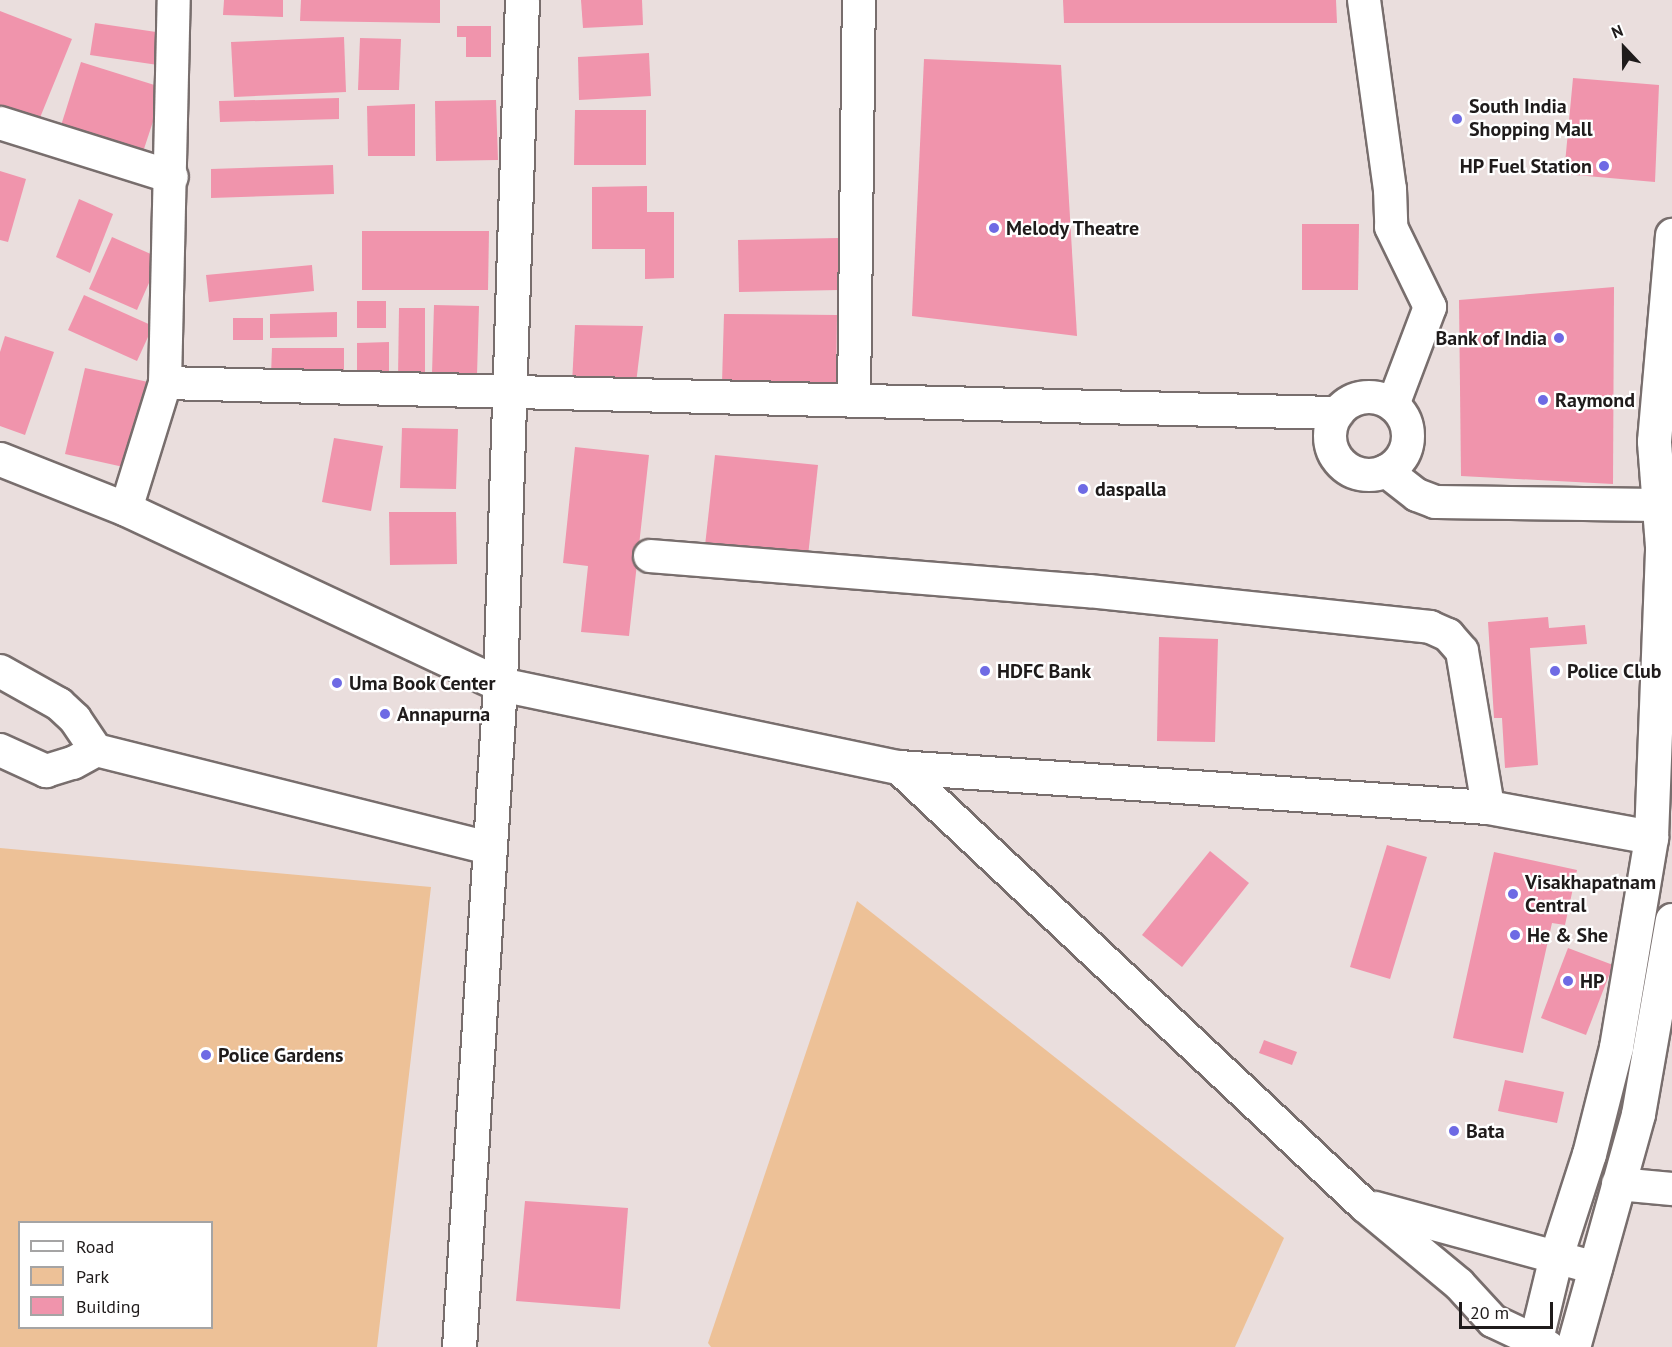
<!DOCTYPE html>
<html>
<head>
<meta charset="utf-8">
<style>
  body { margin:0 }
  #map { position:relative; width:1672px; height:1347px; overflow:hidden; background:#eadedd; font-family:"PT Sans",sans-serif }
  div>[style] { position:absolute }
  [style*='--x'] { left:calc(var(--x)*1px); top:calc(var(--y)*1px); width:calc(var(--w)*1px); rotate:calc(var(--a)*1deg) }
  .green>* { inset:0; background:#edc197 }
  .building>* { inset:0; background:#f094ac }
  .roads { filter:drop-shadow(2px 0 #786e6d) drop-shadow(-2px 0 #786e6d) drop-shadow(0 2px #786e6d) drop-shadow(0 -2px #786e6d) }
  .minor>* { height:32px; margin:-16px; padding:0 16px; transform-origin:16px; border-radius:16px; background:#fff }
  .minor>.ring { margin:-16px; padding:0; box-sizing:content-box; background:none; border:32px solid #fff; border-radius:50% }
  .tertiary>* { height:33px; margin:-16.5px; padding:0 16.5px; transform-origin:16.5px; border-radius:16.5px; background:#fff }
  .secondary>* { height:33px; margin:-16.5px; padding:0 16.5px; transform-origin:16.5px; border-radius:16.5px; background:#fff }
  .dots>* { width:16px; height:16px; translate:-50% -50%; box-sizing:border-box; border:3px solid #fff; border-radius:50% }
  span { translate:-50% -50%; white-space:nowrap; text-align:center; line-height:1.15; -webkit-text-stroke:4.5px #fff; paint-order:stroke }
  .poi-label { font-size:20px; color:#1f1b1b; font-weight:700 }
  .left { translate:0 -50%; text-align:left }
  .right { translate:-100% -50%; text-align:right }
  .legend { position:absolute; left:18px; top:1221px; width:195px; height:108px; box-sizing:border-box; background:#fff; border:2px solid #a5a4a4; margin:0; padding:8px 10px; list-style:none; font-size:18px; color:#1f1b1b }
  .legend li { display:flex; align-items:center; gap:12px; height:30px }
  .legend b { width:30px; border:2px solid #a5a4a4 }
  .north { position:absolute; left:1594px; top:18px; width:60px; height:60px; -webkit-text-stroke:4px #fff; paint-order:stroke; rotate:338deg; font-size:16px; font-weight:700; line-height:24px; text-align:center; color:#1f1b1b }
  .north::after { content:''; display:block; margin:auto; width:21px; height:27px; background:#1f1b1b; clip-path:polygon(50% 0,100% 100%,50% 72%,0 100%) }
  .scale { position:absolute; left:1459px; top:1302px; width:94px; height:27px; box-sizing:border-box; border:3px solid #1f1b1b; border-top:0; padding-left:8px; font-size:18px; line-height:21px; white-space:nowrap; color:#1f1b1b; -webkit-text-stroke:4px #fff; paint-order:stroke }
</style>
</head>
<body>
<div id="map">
  <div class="green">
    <i style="clip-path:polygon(evenodd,0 848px,431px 887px,377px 1347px,0 1347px,0 848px,212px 1222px,212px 1328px,20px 1328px,20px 1222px,212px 1222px)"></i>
    <i style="clip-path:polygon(857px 901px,1284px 1238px,1235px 1347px,711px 1347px,708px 1343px)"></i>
  </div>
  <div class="building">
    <i style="clip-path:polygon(224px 0,283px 0,283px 17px,223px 15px)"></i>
    <i style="clip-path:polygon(301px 0,440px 0,440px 23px,300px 21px)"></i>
    <i style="clip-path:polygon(581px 0,642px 0,643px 25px,583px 28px)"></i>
    <i style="clip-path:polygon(1063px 0,1336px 0,1337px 23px,1064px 23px)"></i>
    <i style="clip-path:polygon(0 11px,72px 39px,37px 125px,0 111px)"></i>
    <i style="clip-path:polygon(95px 23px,163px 33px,158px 65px,90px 55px)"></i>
    <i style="clip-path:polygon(457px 26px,491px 26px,491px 57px,466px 57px,466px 37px,457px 37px)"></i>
    <i style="clip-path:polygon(344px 37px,346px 92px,234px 97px,231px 42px)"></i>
    <i style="clip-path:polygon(360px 38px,401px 39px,399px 90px,358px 90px)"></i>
    <i style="clip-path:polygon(649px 53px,651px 96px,579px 100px,578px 57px)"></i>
    <i style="clip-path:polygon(924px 59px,1061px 65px,1077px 336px,912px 316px)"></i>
    <i style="clip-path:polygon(81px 62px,164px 88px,141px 158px,59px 132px)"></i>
    <i style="clip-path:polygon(1573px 78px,1659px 85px,1655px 182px,1564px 174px)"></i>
    <i style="clip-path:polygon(339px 98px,339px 119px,220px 122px,219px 101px)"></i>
    <i style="clip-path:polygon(496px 100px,498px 160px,436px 161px,435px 101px)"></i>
    <i style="clip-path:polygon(415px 104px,415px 156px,368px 156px,367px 106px)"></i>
    <i style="clip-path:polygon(575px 110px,646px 110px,646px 165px,574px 165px)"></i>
    <i style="clip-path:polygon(333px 165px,334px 194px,211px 198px,211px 169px)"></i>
    <i style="clip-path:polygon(0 171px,26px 179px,8px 242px,0 240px)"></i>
    <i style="clip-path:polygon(647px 186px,647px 212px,674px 212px,674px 278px,645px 279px,645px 249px,592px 249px,592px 187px)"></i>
    <i style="clip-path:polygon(79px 199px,113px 214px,90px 273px,56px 257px)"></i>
    <i style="clip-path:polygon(1302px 224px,1359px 224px,1358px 290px,1302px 290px)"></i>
    <i style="clip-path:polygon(362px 231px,489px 231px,488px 290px,362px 290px)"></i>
    <i style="clip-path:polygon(112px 237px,160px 258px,137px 310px,89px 289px)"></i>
    <i style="clip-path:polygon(839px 238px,839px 290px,739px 292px,738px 240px)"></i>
    <i style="clip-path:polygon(312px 265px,314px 291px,209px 302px,206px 275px)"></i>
    <i style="clip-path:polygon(1614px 287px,1613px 484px,1461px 476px,1459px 300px)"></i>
    <i style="clip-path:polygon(84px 295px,153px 326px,137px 361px,68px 330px)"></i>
    <i style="clip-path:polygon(357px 301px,386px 301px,386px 328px,357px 328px)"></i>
    <i style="clip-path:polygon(434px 305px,479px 306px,477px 375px,432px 374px)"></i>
    <i style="clip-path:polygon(399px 308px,425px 308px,425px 378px,398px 378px)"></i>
    <i style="clip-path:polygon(337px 312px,337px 337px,270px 338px,270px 314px)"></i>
    <i style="clip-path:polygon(724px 314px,837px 315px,836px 385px,722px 383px)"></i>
    <i style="clip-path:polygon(233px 318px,263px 318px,263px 340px,233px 340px)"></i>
    <i style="clip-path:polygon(575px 325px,643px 326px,636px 383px,572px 384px)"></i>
    <i style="clip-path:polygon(5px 336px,54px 352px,25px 435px,0 426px,0 352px)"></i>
    <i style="clip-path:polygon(389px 342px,389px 376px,357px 377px,357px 343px)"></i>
    <i style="clip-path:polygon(272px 348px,344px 348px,344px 376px,271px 375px)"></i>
    <i style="clip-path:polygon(85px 368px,148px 382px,128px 468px,65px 454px)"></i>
    <i style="clip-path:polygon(402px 428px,458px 429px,456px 489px,400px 488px)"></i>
    <i style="clip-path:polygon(334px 438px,383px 446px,371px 511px,322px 502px)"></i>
    <i style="clip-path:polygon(575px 447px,649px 455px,629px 636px,581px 632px,588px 566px,563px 563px)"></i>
    <i style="clip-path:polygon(715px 455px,818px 465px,808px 556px,705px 546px)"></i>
    <i style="clip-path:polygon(389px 512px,456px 512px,457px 564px,390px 565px)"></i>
    <i style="clip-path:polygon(1548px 617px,1549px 628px,1585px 625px,1587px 644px,1530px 648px,1538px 765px,1505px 768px,1502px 718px,1494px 718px,1488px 622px)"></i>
    <i style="clip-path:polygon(1159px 637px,1218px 639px,1215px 742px,1157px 741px)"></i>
    <i style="clip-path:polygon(1387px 845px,1427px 857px,1390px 979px,1350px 967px)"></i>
    <i style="clip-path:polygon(1210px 851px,1249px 883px,1182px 967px,1142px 935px)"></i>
    <i style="clip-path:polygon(1494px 852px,1577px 870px,1565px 925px,1552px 923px,1523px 1053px,1453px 1038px)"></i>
    <i style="clip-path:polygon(1568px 948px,1613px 965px,1586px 1035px,1541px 1018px)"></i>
    <i style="clip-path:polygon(1264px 1040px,1297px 1052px,1292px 1065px,1259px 1053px)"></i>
    <i style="clip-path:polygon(1505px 1080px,1564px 1092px,1557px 1123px,1498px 1111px)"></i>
    <i style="clip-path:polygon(525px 1201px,628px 1208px,620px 1309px,516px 1301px)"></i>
  </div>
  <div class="roads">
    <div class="minor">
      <i style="--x:1364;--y:0;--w:191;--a:82.2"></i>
      <i style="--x:1390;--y:189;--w:38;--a:88"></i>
      <i style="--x:1391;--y:227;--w:89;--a:64"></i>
      <i style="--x:1430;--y:307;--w:105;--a:110.7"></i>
      <i style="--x:0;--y:123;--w:180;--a:17.4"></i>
      <i style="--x:165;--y:383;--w:1173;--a:1.47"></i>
      <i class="ring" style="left:1330px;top:397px;width:46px;height:46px"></i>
      <i style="--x:854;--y:398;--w:398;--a:-89.3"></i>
      <i style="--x:1386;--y:471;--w:39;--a:38"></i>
      <i style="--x:1417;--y:495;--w:19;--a:21"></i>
      <i style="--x:1435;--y:502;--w:224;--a:0.8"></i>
      <i style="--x:126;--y:509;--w:132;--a:-72.8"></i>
      <i style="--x:165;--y:383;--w:383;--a:-88.7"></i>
      <i style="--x:650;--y:556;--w:440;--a:4.6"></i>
      <i style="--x:1089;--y:591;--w:343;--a:6"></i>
      <i style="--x:1430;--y:627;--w:20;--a:24"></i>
      <i style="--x:1448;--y:635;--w:21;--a:49"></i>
      <i style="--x:1462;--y:651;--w:158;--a:80.5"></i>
      <i style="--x:0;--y:671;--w:68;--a:29.2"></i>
      <i style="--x:59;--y:704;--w:22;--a:43"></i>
      <i style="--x:75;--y:719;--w:37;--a:56"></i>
      <i style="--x:96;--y:750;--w:405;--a:14"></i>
      <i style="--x:0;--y:750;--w:51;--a:24.5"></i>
      <i style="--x:46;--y:771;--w:28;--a:-17"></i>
      <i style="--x:73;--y:763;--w:26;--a:-29"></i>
      <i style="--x:898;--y:767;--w:641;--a:43.23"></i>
      <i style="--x:1365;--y:1206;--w:122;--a:39.7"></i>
      <i style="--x:1459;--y:1284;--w:50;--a:47.4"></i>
      <i style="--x:1493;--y:1321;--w:61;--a:25.3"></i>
      <i style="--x:1618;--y:1184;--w:54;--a:5.3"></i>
      <i style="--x:1375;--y:1208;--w:229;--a:15.2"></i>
    </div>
    <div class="tertiary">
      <i style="--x:0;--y:459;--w:136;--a:21.6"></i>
      <i style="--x:126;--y:509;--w:413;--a:25.1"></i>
      <i style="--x:500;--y:684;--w:407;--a:11.8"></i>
      <i style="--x:898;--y:767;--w:591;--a:3.88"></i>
      <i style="--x:1488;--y:807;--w:166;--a:10.4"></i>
    </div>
    <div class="secondary">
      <i style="--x:459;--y:1347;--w:664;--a:-86.46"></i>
      <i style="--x:500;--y:684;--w:684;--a:-88.16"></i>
      <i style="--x:1534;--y:1347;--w:94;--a:-76.4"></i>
      <i style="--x:1556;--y:1256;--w:107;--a:-72.1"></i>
      <i style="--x:1589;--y:1154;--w:110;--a:-75.8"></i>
      <i style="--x:1616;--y:1047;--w:213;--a:-80.5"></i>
      <i style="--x:1651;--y:837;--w:291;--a:-87.8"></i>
      <i style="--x:1662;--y:546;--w:105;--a:-94.4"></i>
      <i style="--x:1654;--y:441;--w:207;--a:-85"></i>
      <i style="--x:1573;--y:1347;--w:242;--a:-74.4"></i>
      <i style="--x:1638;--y:1114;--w:197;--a:-80.1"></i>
    </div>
  </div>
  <div class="dots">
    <i style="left:1457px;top:119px;background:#6e6ae4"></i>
    <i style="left:1604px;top:166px;background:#6e6ae4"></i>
    <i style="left:994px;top:228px;background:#6e6ae4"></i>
    <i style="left:1559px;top:338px;background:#6e6ae4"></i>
    <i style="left:1543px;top:400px;background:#6e6ae4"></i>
    <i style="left:1083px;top:489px;background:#6e6ae4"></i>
    <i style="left:985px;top:671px;background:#6e6ae4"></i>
    <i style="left:1555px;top:671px;background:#6e6ae4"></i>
    <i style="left:337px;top:683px;background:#6e6ae4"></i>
    <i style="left:385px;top:714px;background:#6e6ae4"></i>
    <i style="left:1513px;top:894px;background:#6e6ae4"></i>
    <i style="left:1515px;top:935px;background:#6e6ae4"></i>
    <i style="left:1568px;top:981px;background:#6e6ae4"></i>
    <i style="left:206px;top:1055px;background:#6e6ae4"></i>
    <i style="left:1454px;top:1131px;background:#6e6ae4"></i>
  </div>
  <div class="poi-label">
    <span class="left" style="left:1469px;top:118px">South India<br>Shopping Mall</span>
    <span class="right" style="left:1592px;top:166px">HP Fuel Station</span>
    <span class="left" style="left:1006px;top:228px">Melody Theatre</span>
    <span class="right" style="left:1547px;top:338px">Bank of India</span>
    <span class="left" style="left:1555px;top:400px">Raymond</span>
    <span class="left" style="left:1095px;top:489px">daspalla</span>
    <span class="left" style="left:997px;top:671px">HDFC Bank</span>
    <span class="left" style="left:1567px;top:671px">Police Club</span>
    <span class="left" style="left:349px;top:683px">Uma Book Center</span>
    <span class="left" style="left:397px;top:714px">Annapurna</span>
    <span class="left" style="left:1525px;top:894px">Visakhapatnam<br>Central</span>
    <span class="left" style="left:1527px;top:935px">He &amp; She</span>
    <span class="left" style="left:1580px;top:981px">HP</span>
    <span class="left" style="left:218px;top:1055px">Police Gardens</span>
    <span class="left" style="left:1466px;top:1131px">Bata</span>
  </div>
  <ul class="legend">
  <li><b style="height:8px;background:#fff"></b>Road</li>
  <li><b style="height:16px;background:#edc197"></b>Park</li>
  <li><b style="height:16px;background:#f094ac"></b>Building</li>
  </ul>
  <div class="north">N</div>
  <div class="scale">20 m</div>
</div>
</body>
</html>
